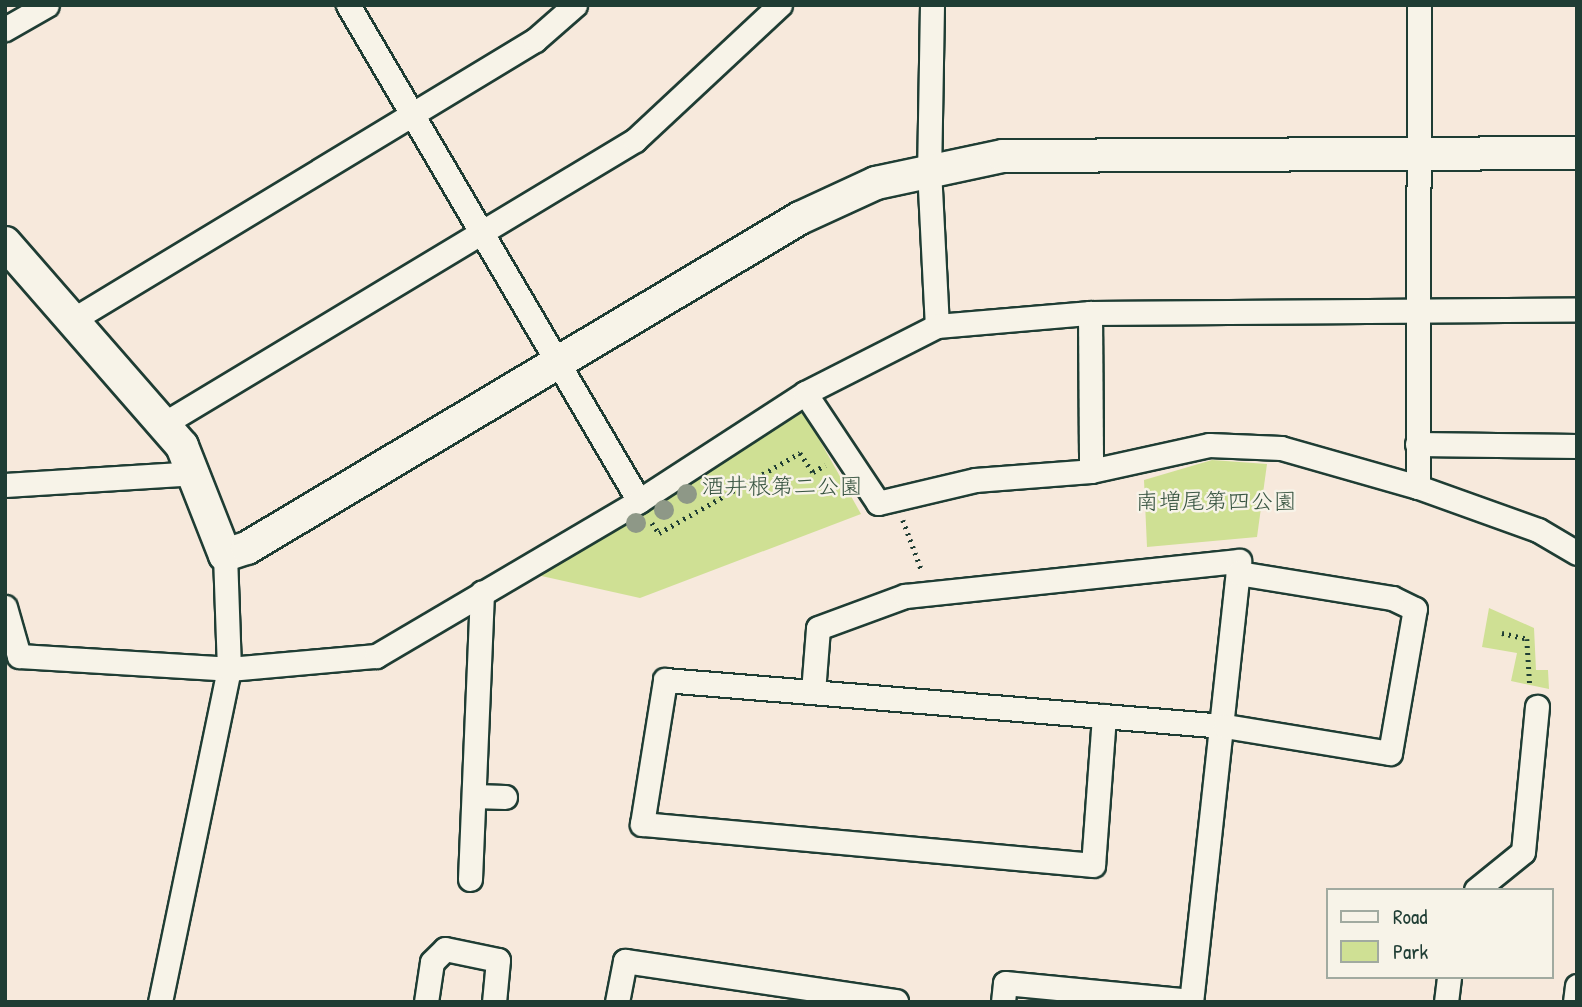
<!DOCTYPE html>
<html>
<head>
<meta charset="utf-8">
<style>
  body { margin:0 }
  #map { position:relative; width:1582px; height:1007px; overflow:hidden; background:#f7e9dc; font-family:"Patrick Hand","Klee One",sans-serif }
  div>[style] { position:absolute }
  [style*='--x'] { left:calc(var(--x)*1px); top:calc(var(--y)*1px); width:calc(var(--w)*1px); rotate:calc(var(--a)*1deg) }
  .green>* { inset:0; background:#cfe094 }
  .path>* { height:4.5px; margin-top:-2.25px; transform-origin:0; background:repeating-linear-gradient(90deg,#1f3d34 0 2px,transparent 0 7px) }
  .roads { filter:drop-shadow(2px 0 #1f3d34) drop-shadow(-2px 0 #1f3d34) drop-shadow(0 2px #1f3d34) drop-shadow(0 -2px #1f3d34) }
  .street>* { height:23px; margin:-11.5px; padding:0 11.5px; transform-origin:11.5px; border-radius:11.5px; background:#f7f3e8 }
  .secondary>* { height:32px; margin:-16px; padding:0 16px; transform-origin:16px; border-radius:16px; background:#f7f3e8 }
  .trees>* { width:20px; height:20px; margin:-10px; border-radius:50%; background:#8e9887 }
  span { translate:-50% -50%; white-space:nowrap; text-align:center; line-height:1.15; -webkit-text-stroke:5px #f7f3e8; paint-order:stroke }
  .park-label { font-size:23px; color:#395542 }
  .frame { position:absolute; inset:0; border:7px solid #1f3d34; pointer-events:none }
  .legend { position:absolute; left:1326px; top:888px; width:228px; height:91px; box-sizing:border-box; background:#f7f3e8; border:2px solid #a1aaa0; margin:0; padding:9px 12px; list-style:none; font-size:21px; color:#1f3d34 }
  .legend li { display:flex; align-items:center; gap:14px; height:35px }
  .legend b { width:35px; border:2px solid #a1aaa0 }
</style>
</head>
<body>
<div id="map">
  <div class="green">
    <i style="clip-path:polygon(796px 412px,805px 414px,861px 514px,640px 598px,537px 575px)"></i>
    <i style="clip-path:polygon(1212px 460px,1267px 464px,1257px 537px,1147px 547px,1144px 480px)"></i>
    <i style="clip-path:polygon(1489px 608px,1534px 628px,1536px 670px,1548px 670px,1549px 689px,1511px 681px,1517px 653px,1482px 647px)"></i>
  </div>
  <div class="path">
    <i style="--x:903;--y:520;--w:54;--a:69.6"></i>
    <i style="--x:652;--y:523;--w:12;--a:55"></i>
    <i style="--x:659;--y:533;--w:162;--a:-29.6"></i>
    <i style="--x:800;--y:453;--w:23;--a:56"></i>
    <i style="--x:813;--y:472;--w:14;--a:-30"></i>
    <i style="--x:1502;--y:633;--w:26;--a:13"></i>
    <i style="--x:1527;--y:639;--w:48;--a:86.4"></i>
  </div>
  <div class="roads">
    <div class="street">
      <i style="--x:348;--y:5;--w:575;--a:59.6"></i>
      <i style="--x:932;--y:5;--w:164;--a:91"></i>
      <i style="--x:929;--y:169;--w:157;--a:87.1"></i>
      <i style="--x:5;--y:29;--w:48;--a:-29.7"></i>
      <i style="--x:1090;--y:313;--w:158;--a:89.6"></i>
      <i style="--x:74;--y:319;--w:539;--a:-31.18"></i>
      <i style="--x:535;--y:40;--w:53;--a:-41.2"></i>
      <i style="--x:805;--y:393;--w:132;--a:56.4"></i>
      <i style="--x:878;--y:503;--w:100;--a:-13.3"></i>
      <i style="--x:975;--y:480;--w:116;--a:-4.4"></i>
      <i style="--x:1091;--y:471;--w:121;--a:-12.4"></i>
      <i style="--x:1209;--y:445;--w:72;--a:2.4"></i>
      <i style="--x:1281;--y:448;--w:142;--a:15.9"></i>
      <i style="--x:1418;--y:487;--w:127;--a:19.7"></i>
      <i style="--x:1538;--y:530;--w:45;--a:30.5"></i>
      <i style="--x:165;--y:423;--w:549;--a:-31.05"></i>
      <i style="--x:635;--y:140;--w:198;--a:-43"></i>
      <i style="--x:1417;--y:444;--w:160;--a:0.7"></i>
      <i style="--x:5;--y:485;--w:192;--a:-3.6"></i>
      <i style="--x:1418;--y:487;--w:482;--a:-89.9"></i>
      <i style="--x:5;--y:607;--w:51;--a:74.1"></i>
      <i style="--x:19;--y:656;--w:210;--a:3.5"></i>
      <i style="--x:229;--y:669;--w:148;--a:-5.1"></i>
      <i style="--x:376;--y:656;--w:305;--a:-30.5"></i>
      <i style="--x:639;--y:501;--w:198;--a:-33"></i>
      <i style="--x:805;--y:393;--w:148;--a:-26.9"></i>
      <i style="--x:937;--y:326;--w:154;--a:-4.9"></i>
      <i style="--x:1090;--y:313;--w:487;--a:-0.4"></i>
      <i style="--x:813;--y:692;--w:64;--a:-85.5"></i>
      <i style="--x:818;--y:628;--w:93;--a:-20.2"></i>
      <i style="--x:905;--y:596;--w:336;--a:-6"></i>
      <i style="--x:1239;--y:561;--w:444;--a:96.2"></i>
      <i style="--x:1104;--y:716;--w:149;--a:94.2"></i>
      <i style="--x:1093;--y:865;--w:453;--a:-174.8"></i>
      <i style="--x:642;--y:824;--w:146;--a:-80.9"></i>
      <i style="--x:665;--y:680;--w:562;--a:4.7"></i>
      <i style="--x:1225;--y:726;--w:167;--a:9.3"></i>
      <i style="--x:1390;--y:753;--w:146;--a:-80.2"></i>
      <i style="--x:1415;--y:609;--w:25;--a:-154"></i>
      <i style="--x:1392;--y:598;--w:156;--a:-170.8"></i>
      <i style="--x:474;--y:796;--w:31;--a:2"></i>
      <i style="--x:470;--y:879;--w:287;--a:-87.6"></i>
      <i style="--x:1476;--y:890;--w:60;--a:-39"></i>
      <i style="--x:1523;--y:852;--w:146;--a:-84.5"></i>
      <i style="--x:160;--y:1002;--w:340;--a:-78.3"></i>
      <i style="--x:229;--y:669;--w:114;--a:-92"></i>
      <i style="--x:426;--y:1002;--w:40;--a:-81.5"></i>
      <i style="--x:432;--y:962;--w:18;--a:-45"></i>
      <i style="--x:445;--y:949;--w:54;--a:11.7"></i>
      <i style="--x:498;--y:960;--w:42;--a:95.4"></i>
      <i style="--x:617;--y:1002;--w:42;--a:-79"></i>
      <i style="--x:625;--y:961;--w:274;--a:8.4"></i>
      <i style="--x:1003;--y:1002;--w:19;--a:-84"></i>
      <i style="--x:1005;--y:983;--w:187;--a:5.5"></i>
      <i style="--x:1446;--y:1002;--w:25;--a:-83"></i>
      <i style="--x:1575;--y:1002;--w:16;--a:-83"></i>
    </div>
    <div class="secondary">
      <i style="--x:5;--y:243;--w:269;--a:48.9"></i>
      <i style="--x:182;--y:446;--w:117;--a:68.5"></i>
      <i style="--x:225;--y:555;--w:23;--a:-18"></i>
      <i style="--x:247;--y:548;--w:644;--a:-30.83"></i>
      <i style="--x:800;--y:218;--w:84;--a:-24.7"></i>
      <i style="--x:876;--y:183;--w:130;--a:-12"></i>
      <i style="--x:1003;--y:156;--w:574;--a:-0.3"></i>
    </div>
  </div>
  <div class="trees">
    <i style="left:687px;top:494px"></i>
    <i style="left:664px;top:510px"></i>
    <i style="left:636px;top:523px"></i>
  </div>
  <div class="park-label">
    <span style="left:782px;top:486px">酒井根第二公園</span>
    <span style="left:1216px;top:501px">南増尾第四公園</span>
  </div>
  <div class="frame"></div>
  <ul class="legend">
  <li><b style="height:9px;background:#f7f3e8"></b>Road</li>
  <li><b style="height:19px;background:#cfe094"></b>Park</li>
  </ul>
</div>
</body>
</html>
